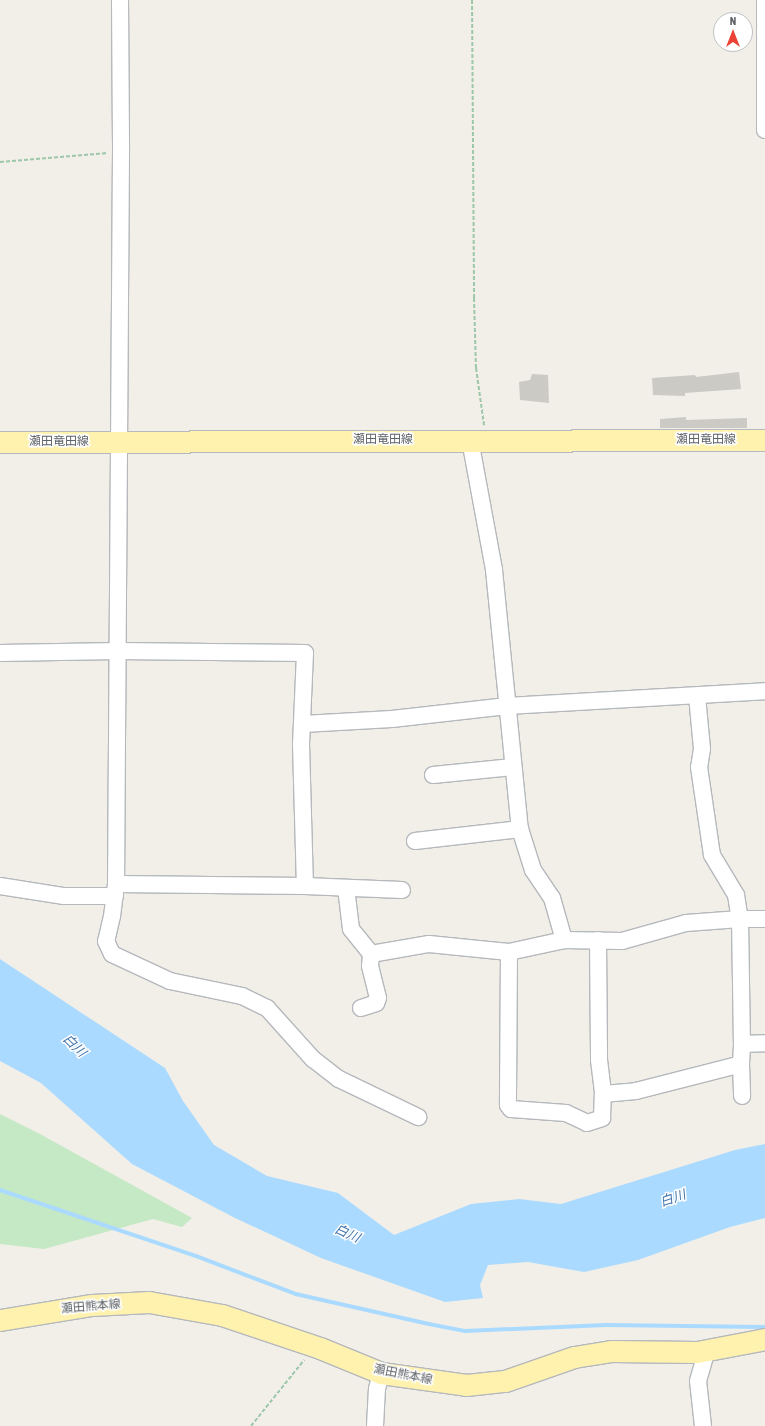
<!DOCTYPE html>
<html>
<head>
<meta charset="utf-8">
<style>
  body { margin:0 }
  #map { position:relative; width:765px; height:1426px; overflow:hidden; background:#f1efe8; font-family:"Asap Condensed","Noto Sans JP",sans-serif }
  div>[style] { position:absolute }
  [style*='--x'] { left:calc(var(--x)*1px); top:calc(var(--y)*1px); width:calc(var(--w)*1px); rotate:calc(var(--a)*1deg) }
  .green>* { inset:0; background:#c5e8c5 }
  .water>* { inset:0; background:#aadaff }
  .stream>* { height:3.5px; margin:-1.75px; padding:0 1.75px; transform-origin:1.75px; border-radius:1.75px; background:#aadaff }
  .building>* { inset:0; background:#cccac5 }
  .path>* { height:2px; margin-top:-1px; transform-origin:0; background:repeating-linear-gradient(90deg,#9cc7a9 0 4px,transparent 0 6px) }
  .roads { filter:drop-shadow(1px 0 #b5b8bc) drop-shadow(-1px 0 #b5b8bc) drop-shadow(0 1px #b5b8bc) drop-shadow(0 -1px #b5b8bc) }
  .minor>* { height:16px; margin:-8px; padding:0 8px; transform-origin:8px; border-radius:8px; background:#fff }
  .major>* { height:21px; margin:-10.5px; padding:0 10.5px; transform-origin:10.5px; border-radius:10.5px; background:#fff2af }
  span { translate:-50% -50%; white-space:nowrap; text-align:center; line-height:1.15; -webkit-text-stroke:3px #fff; paint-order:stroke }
  .street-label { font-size:12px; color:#5f6368 }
  .water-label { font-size:13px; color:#4174aa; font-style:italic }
  .north { position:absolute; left:713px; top:12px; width:40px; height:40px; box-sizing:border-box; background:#fff; border:1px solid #bfc1c3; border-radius:50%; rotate:0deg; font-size:11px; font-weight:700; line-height:16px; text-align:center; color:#5f6368 }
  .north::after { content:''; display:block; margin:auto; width:14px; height:18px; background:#ea4335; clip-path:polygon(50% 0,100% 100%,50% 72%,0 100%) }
</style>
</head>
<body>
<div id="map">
  <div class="green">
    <i style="clip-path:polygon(0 1114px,40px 1134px,192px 1218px,182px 1227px,153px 1219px,44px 1249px,0 1244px)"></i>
  </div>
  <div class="water">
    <i style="clip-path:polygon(0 959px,165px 1068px,183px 1101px,214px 1145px,267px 1176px,338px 1193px,394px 1235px,471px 1204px,519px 1199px,561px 1204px,735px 1150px,765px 1144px,765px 1218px,730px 1227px,638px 1260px,584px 1272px,528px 1262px,488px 1265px,480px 1285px,483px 1298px,445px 1302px,321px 1258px,235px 1218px,132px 1164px,41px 1083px,0 1061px)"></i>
  </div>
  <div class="stream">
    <i style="--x:0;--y:1190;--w:207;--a:18.6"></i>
    <i style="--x:196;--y:1256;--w:107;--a:20.8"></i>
    <i style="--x:296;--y:1294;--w:136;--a:12.7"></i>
    <i style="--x:429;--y:1324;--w:37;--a:11"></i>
    <i style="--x:465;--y:1331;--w:141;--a:-2.4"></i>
    <i style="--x:606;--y:1325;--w:159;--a:0.7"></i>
  </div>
  <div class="building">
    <i style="clip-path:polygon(739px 372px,741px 389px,685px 393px,685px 396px,653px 395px,652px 378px,695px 375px,696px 377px)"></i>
    <i style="clip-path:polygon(532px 374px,548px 375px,549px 403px,520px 400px,519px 382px,530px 380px)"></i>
    <i style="clip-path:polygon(686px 417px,686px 420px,747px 418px,747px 428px,660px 428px,660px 419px)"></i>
  </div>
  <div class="path">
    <i style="--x:472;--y:0;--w:298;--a:89.6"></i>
    <i style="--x:474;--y:298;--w:70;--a:88.4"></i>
    <i style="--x:476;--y:368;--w:58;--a:82"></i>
    <i style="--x:0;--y:162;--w:108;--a:-4.8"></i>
    <i style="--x:251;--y:1426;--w:85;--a:-51.2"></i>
  </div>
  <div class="roads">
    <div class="minor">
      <i style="--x:120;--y:0;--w:152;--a:89.6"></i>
      <i style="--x:121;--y:152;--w:732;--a:90.39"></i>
      <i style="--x:116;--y:884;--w:189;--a:0.6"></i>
      <i style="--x:305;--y:886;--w:97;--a:2.4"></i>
      <i style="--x:765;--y:0;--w:130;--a:90"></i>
      <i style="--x:470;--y:440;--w:132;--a:79.5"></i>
      <i style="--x:494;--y:570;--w:260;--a:84.3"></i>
      <i style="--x:520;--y:829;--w:43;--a:72.4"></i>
      <i style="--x:533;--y:870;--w:34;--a:56"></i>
      <i style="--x:552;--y:898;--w:44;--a:74.1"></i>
      <i style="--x:0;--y:653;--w:118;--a:-1"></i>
      <i style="--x:118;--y:651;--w:187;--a:0.6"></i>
      <i style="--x:305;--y:653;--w:91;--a:92.5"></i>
      <i style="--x:301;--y:744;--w:142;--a:88.4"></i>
      <i style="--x:697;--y:696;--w:53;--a:84.6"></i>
      <i style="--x:702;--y:749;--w:18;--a:99"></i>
      <i style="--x:699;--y:767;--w:89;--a:81.6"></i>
      <i style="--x:712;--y:855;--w:47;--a:59"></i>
      <i style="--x:736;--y:895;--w:24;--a:81"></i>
      <i style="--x:740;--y:919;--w:125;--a:89.1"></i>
      <i style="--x:303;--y:724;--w:89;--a:-3.2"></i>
      <i style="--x:392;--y:719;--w:116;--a:-6.4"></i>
      <i style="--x:507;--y:706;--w:258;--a:-3.3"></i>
      <i style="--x:433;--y:775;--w:80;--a:-5.7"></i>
      <i style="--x:415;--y:841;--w:106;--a:-6.5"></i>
      <i style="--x:116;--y:884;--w:32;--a:97"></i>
      <i style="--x:112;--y:916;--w:26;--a:103"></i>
      <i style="--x:106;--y:941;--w:14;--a:65"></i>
      <i style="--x:112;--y:954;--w:64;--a:25"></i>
      <i style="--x:170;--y:981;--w:74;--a:11.8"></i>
      <i style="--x:242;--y:996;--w:28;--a:26"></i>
      <i style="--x:267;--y:1008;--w:69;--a:48"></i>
      <i style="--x:313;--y:1059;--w:33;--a:38"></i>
      <i style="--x:339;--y:1079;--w:88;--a:25.7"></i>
      <i style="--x:0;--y:886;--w:65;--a:8.9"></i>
      <i style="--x:64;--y:896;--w:51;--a:0"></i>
      <i style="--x:346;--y:888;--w:41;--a:83"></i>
      <i style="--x:351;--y:929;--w:32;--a:51"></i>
      <i style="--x:371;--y:954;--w:59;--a:-9.8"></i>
      <i style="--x:429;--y:944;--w:80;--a:5.7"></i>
      <i style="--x:509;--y:952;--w:56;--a:-12.3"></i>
      <i style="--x:564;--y:940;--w:58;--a:1"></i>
      <i style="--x:622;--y:941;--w:66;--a:-15.7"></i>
      <i style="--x:686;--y:923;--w:54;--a:-4.2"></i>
      <i style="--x:740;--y:919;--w:25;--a:0"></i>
      <i style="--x:598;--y:940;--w:120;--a:89.5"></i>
      <i style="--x:599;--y:1060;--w:34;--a:83"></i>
      <i style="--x:603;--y:1094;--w:33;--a:-5"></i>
      <i style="--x:636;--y:1091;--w:108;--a:-14.4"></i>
      <i style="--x:741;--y:1064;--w:20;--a:-87"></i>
      <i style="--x:742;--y:1044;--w:23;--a:-2"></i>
      <i style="--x:509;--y:952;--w:153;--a:90.4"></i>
      <i style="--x:508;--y:1105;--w:5;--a:53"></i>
      <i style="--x:511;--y:1109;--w:55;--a:4.2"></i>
      <i style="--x:566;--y:1113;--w:23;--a:25"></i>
      <i style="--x:587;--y:1123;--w:16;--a:-18"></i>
      <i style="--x:602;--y:1118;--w:24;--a:-88"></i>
      <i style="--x:361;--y:1008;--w:16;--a:-18"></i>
      <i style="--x:376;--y:1003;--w:5;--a:-68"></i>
      <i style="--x:378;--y:998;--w:33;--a:-104"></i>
      <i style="--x:370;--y:966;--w:12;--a:-85"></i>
      <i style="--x:741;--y:1064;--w:32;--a:88"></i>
      <i style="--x:375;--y:1426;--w:37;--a:-87"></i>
      <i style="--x:377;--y:1389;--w:16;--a:-76"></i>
      <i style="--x:703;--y:1426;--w:45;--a:-96.3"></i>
      <i style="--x:698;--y:1381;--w:32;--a:-74"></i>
    </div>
    <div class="major">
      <i style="--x:0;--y:442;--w:765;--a:-0.15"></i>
      <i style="--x:0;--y:1320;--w:93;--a:-9.3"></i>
      <i style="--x:92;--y:1305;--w:57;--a:-3"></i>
      <i style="--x:149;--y:1302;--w:74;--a:10.1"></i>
      <i style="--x:222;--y:1315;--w:103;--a:18.6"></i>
      <i style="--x:320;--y:1348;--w:66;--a:22.3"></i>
      <i style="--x:381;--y:1373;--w:86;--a:8"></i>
      <i style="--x:466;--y:1385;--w:39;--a:-6"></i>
      <i style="--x:505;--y:1381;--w:73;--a:-19.2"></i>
      <i style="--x:574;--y:1357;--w:37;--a:-9"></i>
      <i style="--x:611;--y:1351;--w:86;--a:0.7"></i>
      <i style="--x:697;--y:1352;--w:69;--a:-10.8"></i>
    </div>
  </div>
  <div class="street-label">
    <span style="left:383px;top:440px">瀬田竜田線</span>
    <span style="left:706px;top:440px">瀬田竜田線</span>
    <span style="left:59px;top:442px">瀬田竜田線</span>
    <span style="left:91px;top:1307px;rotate:-5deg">瀬田熊本線</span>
    <span style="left:403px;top:1375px;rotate:11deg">瀬田熊本線</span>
  </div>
  <div class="water-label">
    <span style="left:74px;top:1046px;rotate:44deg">白川</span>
    <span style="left:673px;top:1199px;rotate:-19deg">白川</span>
    <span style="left:347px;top:1234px;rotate:24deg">白川</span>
  </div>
  <div class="north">N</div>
</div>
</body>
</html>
